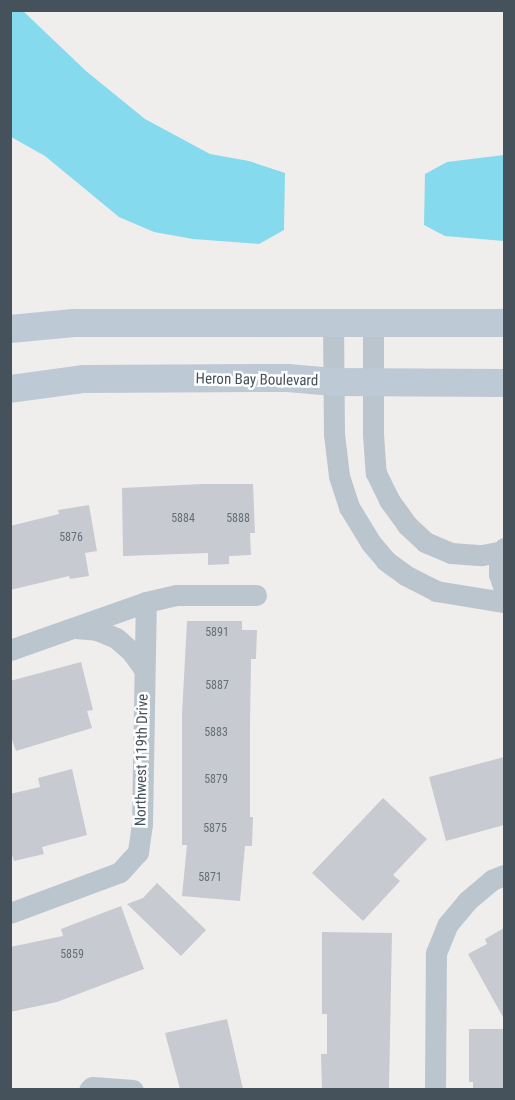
<!DOCTYPE html>
<html>
<head>
<meta charset="utf-8">
<style>
  body { margin:0 }
  #map { position:relative; width:515px; height:1100px; overflow:hidden; background:#f0eded; font-family:"Roboto Condensed",sans-serif }
  div>[style] { position:absolute }
  [style*='--x'] { left:calc(var(--x)*1px); top:calc(var(--y)*1px); width:calc(var(--w)*1px); rotate:calc(var(--a)*1deg) }
  .water>* { inset:0; background:#86daed }
  .building>* { inset:0; background:#c7cad0 }
  .street>* { height:21px; margin:-10.5px; padding:0 10.5px; transform-origin:10.5px; border-radius:10.5px; background:#bbc5cd }
  .secondary>* { height:28px; margin:-14px; padding:0 14px; transform-origin:14px; border-radius:14px; background:#bdc9d5 }
  span { translate:-50% -50%; white-space:nowrap; text-align:center; line-height:1.15; -webkit-text-stroke:5px #fff; paint-order:stroke }
  .number-label { font-size:12px; color:#666f78 }
  .number-label span { -webkit-text-stroke-width:0 }
  .street-label { font-size:15px; color:#45515b }
  .frame { position:absolute; inset:0; border:12px solid #45515b; pointer-events:none }
</style>
</head>
<body>
<div id="map">
  <div class="water">
    <i style="clip-path:polygon(11px 10px,23px 11px,86px 71px,145px 119px,210px 154px,249px 161px,285px 173px,284px 230px,259px 244px,193px 239px,154px 232px,119px 217px,45px 156px,11px 137px)"></i>
    <i style="clip-path:polygon(504px 155px,504px 241px,445px 236px,424px 225px,425px 174px,447px 162px)"></i>
  </div>
  <div class="building">
    <i style="clip-path:polygon(203px 484px,253px 484px,255px 533px,250px 533px,251px 555px,229px 556px,229px 564px,208px 565px,208px 553px,123px 556px,122px 488px)"></i>
    <i style="clip-path:polygon(89px 505px,97px 551px,85px 553px,89px 576px,70px 579px,69px 576px,10px 590px,10px 526px,59px 514px,58px 510px)"></i>
    <i style="clip-path:polygon(187px 621px,242px 621px,242px 630px,257px 630px,256px 659px,251px 659px,250px 724px,250px 817px,253px 817px,252px 846px,245px 846px,240px 901px,182px 896px,187px 845px,182px 845px,182px 714px)"></i>
    <i style="clip-path:polygon(81px 662px,93px 710px,87px 711px,92px 728px,16px 751px,10px 734px,10px 681px)"></i>
    <i style="clip-path:polygon(504px 757px,504px 825px,446px 841px,429px 777px)"></i>
    <i style="clip-path:polygon(72px 769px,87px 835px,42px 847px,44px 854px,14px 861px,10px 849px,10px 794px,40px 787px,38px 778px)"></i>
    <i style="clip-path:polygon(383px 798px,427px 839px,393px 875px,400px 881px,363px 921px,312px 873px)"></i>
    <i style="clip-path:polygon(157px 883px,206px 930px,181px 956px,127px 904px,143px 898px)"></i>
    <i style="clip-path:polygon(121px 906px,144px 969px,57px 1002px,10px 1012px,10px 947px,63px 936px,61px 929px)"></i>
    <i style="clip-path:polygon(504px 928px,504px 1019px,468px 954px,487px 944px,485px 939px)"></i>
    <i style="clip-path:polygon(322px 932px,392px 933px,389px 1089px,322px 1089px,321px 1054px,327px 1054px,327px 1014px,322px 1014px)"></i>
    <i style="clip-path:polygon(227px 1019px,243px 1089px,180px 1089px,165px 1033px)"></i>
    <i style="clip-path:polygon(469px 1029px,504px 1029px,504px 1089px,473px 1089px,473px 1082px,469px 1082px)"></i>
  </div>
  <div class="street">
    <i style="--x:373;--y:321;--w:113;--a:90"></i>
    <i style="--x:373;--y:434;--w:39;--a:86"></i>
    <i style="--x:376;--y:473;--w:30;--a:64"></i>
    <i style="--x:389;--y:500;--w:31;--a:54"></i>
    <i style="--x:407;--y:525;--w:25;--a:43"></i>
    <i style="--x:425;--y:542;--w:28;--a:23"></i>
    <i style="--x:451;--y:553;--w:31;--a:4"></i>
    <i style="--x:482;--y:555;--w:20;--a:-11"></i>
    <i style="--x:333;--y:322;--w:112;--a:89.5"></i>
    <i style="--x:334;--y:434;--w:42;--a:83.2"></i>
    <i style="--x:339;--y:476;--w:33;--a:72"></i>
    <i style="--x:349;--y:507;--w:42;--a:58.6"></i>
    <i style="--x:371;--y:543;--w:23;--a:50"></i>
    <i style="--x:386;--y:561;--w:24;--a:36"></i>
    <i style="--x:405;--y:575;--w:35;--a:27"></i>
    <i style="--x:436;--y:591;--w:69;--a:9.2"></i>
    <i style="--x:504;--y:548;--w:15;--a:110"></i>
    <i style="--x:499;--y:562;--w:12;--a:90"></i>
    <i style="--x:499;--y:574;--w:16;--a:72"></i>
    <i style="--x:76;--y:628;--w:21;--a:5"></i>
    <i style="--x:97;--y:630;--w:21;--a:23"></i>
    <i style="--x:116;--y:638;--w:20;--a:41"></i>
    <i style="--x:131;--y:651;--w:22;--a:54"></i>
    <i style="--x:10;--y:650;--w:144;--a:-19.4"></i>
    <i style="--x:146;--y:602;--w:31;--a:-13"></i>
    <i style="--x:176;--y:595;--w:80;--a:0"></i>
    <i style="--x:10;--y:913;--w:117;--a:-20.4"></i>
    <i style="--x:120;--y:872;--w:27;--a:-48"></i>
    <i style="--x:138;--y:852;--w:28;--a:-82"></i>
    <i style="--x:142;--y:824;--w:222;--a:-89"></i>
    <i style="--x:89;--y:1090;--w:4;--a:-45"></i>
    <i style="--x:92;--y:1087;--w:41;--a:4.2"></i>
    <i style="--x:435;--y:1090;--w:137;--a:-89.6"></i>
    <i style="--x:436;--y:953;--w:31;--a:-68"></i>
    <i style="--x:448;--y:924;--w:30;--a:-50"></i>
    <i style="--x:467;--y:901;--w:33;--a:-40"></i>
    <i style="--x:492;--y:880;--w:13;--a:-23"></i>
  </div>
  <div class="secondary">
    <i style="--x:10;--y:329;--w:64;--a:-5.4"></i>
    <i style="--x:74;--y:323;--w:430;--a:0"></i>
    <i style="--x:10;--y:389;--w:75;--a:-7.7"></i>
    <i style="--x:84;--y:379;--w:204;--a:-0.3"></i>
    <i style="--x:288;--y:378;--w:46;--a:5"></i>
    <i style="--x:334;--y:382;--w:170;--a:0.3"></i>
  </div>
  <div class="number-label">
    <span style="left:183px;top:519px">5884</span>
    <span style="left:238px;top:519px">5888</span>
    <span style="left:71px;top:538px">5876</span>
    <span style="left:217px;top:633px">5891</span>
    <span style="left:217px;top:686px">5887</span>
    <span style="left:216px;top:733px">5883</span>
    <span style="left:216px;top:780px">5879</span>
    <span style="left:215px;top:829px">5875</span>
    <span style="left:210px;top:878px">5871</span>
    <span style="left:72px;top:955px">5859</span>
  </div>
  <div class="street-label">
    <span style="left:257px;top:380px;rotate:1deg">Heron Bay Boulevard</span>
    <span style="left:142px;top:760px;rotate:-89deg">Northwest 119th Drive</span>
  </div>
  <div class="frame"></div>
</div>
</body>
</html>
